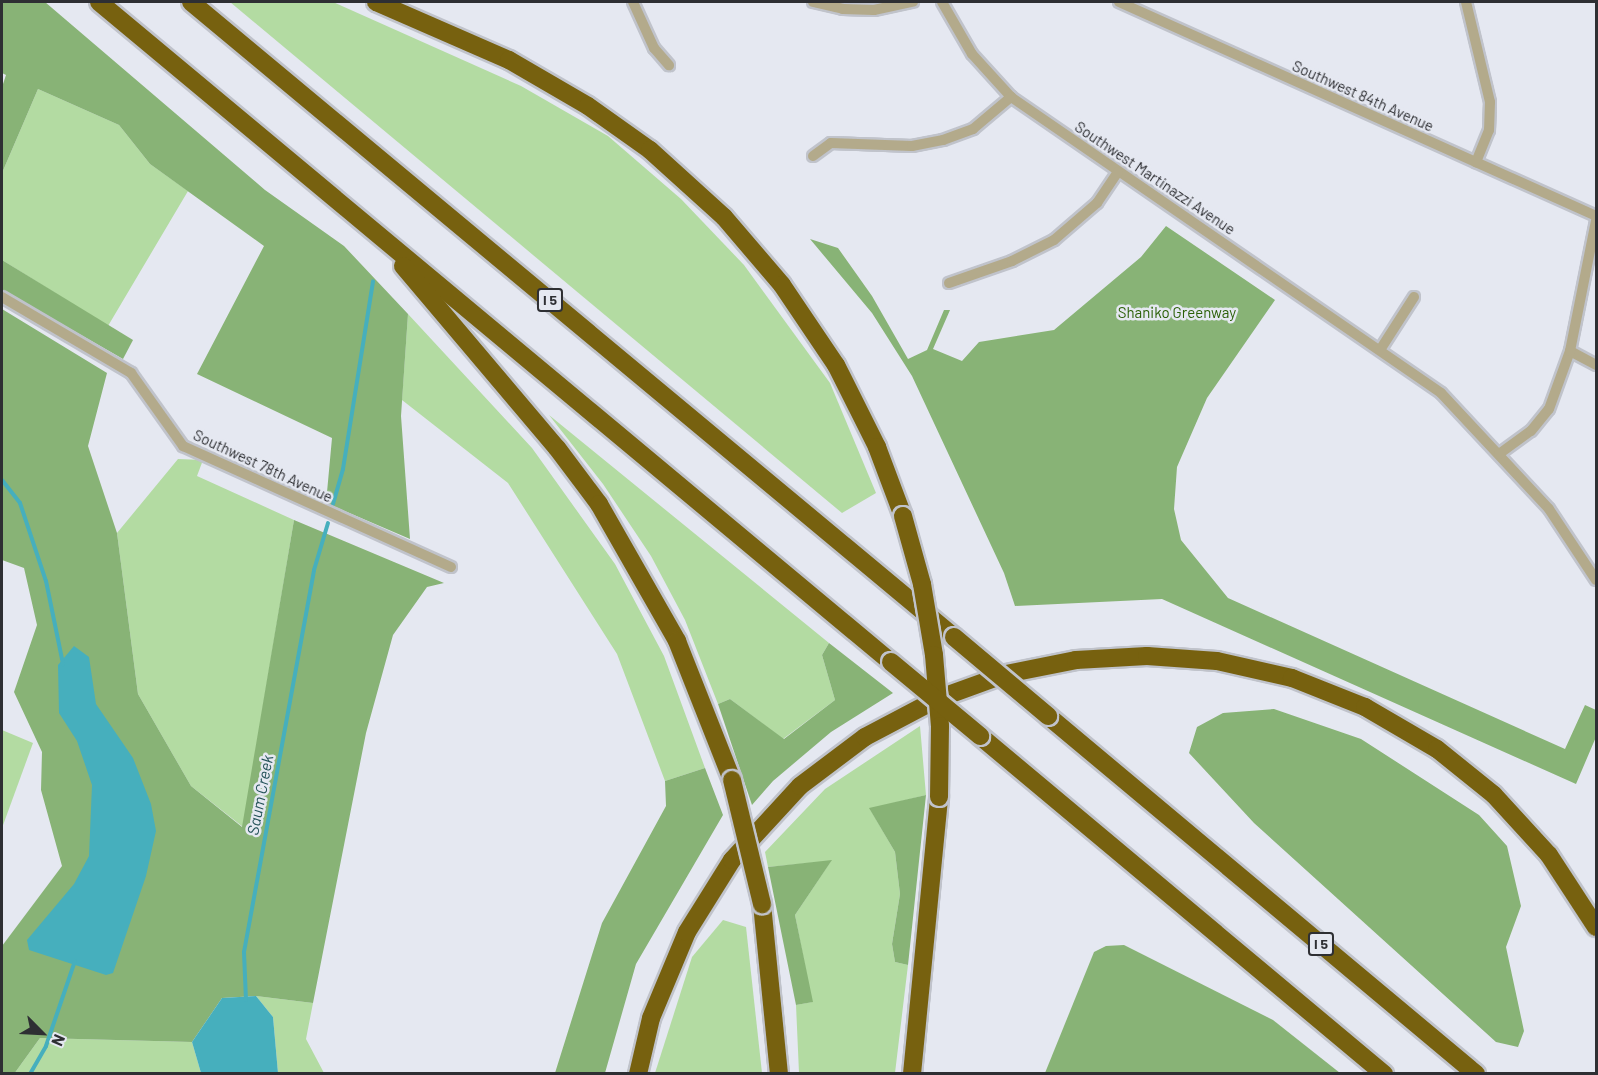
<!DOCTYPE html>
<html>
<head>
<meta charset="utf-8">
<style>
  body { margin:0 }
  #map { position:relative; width:1598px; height:1075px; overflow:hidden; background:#e5e8f1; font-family:Barlow,sans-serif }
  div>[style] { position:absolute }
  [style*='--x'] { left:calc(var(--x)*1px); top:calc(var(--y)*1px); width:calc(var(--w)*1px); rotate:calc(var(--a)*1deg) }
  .green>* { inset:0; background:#b3dba2 }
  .forest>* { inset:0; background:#88b376 }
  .water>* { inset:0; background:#46afbd }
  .stream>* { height:4px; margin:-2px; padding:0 2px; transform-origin:2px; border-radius:2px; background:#46afbd }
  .roads { filter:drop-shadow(2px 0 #c0c3cb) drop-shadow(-2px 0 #c0c3cb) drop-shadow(0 2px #c0c3cb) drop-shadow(0 -2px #c0c3cb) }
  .minor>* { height:10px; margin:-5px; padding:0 5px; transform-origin:5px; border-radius:5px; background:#b3aa8b }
  .motorway>* { height:18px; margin:-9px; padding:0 9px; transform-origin:9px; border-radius:9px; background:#77610f }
  .bridges { filter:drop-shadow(2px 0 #c0c3cb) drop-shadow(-2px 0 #c0c3cb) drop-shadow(0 2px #c0c3cb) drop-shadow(0 -2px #c0c3cb) }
  .motorway-bridge>* { height:18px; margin:-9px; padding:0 9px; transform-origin:9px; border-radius:9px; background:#77610f }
  span { translate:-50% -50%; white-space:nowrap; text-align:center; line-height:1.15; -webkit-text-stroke:5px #e5e8f1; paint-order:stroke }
  .shield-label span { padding:2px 4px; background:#e5e8f1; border:2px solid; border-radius:4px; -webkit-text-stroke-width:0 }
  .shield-label { font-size:14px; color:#2e2f33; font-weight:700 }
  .street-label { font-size:15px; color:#2e2f33 }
  .park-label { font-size:15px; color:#2b6007 }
  .water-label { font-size:16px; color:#255359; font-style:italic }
  .frame { position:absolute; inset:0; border:3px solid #2e2f33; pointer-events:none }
  .north { position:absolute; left:12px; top:1003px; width:60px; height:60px; -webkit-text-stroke:4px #e5e8f1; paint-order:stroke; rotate:114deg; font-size:16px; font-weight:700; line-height:24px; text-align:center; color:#2e2f33 }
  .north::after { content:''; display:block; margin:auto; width:21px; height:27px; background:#2e2f33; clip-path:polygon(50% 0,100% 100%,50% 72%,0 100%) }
</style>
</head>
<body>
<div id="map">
  <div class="green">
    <i style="clip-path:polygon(230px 2px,333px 2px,521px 86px,608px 136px,681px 199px,744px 265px,830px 383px,876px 493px,842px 513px)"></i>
    <i style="clip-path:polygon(38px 89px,119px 125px,150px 164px,188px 191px,108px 326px,2px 260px,2px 173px)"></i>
    <i style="clip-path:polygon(408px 314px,532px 448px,615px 564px,664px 656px,705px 768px,665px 781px,617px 654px,508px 483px,402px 400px)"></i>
    <i style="clip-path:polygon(549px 415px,829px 643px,822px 655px,835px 700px,783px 739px,730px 699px,718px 704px,685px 620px,651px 556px,603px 484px)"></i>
    <i style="clip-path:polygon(178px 459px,203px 460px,197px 476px,294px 520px,243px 827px,191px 786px,138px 694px,117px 533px)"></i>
    <i style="clip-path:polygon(920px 726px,926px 795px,870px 809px,895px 852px,900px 894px,892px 944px,895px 962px,908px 965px,895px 1073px,799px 1073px,796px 1005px,812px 1002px,795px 915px,831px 861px,768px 867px,765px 852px,825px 789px)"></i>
    <i style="clip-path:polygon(2px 730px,33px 743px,2px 828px)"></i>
    <i style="clip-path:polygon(723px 920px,746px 927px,762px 1073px,655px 1073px,692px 957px)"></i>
    <i style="clip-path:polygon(256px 996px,313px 1003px,306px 1039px,324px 1073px,278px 1073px,273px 1017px)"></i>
    <i style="clip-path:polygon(40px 1038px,192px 1042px,201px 1073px,14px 1074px)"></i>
  </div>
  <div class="forest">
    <i style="clip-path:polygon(2px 2px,45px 2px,265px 190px,344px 246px,408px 314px,401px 416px,410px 539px,326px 503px,332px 438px,197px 374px,264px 246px,150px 164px,119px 125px,38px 89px,2px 173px,2px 87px,6px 75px,2px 73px)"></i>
    <i style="clip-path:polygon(1166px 226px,1275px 300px,1207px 398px,1177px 467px,1174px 509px,1181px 540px,1228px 598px,1565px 749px,1585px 705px,1596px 710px,1596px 737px,1576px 784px,1162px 599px,1015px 606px,1004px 573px,912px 376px,872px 313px,810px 239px,838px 248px,872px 296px,908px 359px,927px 350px,944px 310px,950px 310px,933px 349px,962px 361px,979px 342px,1054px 330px,1141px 257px)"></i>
    <i style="clip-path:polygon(2px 260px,133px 340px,123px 359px,2px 290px)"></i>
    <i style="clip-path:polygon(2px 309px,107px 373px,88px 446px,117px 533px,138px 694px,191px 786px,242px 827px,294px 520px,444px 583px,427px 587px,393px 635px,366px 733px,313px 1003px,256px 996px,222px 998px,192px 1042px,40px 1038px,14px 1074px,2px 1073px,2px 946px,62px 866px,41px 790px,42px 752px,14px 692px,37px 625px,24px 568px,2px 560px)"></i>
    <i style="clip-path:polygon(829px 643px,893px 693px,831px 732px,773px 781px,752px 805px,718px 704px,730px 699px,784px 739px,835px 700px,822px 655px)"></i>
    <i style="clip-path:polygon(1274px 709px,1361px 739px,1479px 815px,1507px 846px,1521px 906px,1506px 947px,1524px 1031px,1518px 1047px,1496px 1042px,1254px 823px,1189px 753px,1197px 727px,1223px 713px)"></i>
    <i style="clip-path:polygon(705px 768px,723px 815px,636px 964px,605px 1073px,555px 1073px,602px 923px,666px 806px,665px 781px)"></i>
    <i style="clip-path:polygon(926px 795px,908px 965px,895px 962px,892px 944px,900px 894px,895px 852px,869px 808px)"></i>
    <i style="clip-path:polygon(832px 860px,795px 915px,813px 1002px,796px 1005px,768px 867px)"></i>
    <i style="clip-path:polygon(1124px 945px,1273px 1020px,1340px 1073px,1045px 1073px,1094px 952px,1106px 946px)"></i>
  </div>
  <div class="water">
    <i style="clip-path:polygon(74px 646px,89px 657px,96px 704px,133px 758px,151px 804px,156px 831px,146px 876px,113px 973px,106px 975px,29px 950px,27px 940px,74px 884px,89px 856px,92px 785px,77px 741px,59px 713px,58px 665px)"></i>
    <i style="clip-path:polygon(256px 996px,273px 1017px,278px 1073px,201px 1073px,192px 1042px,222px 998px)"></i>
  </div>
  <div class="stream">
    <i style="--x:2;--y:480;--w:29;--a:52"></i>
    <i style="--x:20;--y:503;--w:82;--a:71.6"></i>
    <i style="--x:46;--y:581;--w:85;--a:78.4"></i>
    <i style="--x:333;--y:504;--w:36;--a:-74"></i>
    <i style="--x:343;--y:469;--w:190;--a:-80.9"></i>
    <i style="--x:246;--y:1000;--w:48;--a:-92.4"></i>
    <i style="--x:244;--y:952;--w:388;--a:-79.6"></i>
    <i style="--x:314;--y:570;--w:49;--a:-73.4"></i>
    <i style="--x:30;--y:1074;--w:32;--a:-60"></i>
    <i style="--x:46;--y:1046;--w:90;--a:-71.2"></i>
  </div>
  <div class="roads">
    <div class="minor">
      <i style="--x:633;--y:2;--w:51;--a:65.5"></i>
      <i style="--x:654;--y:48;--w:23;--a:49"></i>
      <i style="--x:813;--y:2;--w:31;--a:13"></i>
      <i style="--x:843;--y:9;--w:31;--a:2"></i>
      <i style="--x:874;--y:10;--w:40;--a:-12"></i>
      <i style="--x:942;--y:2;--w:60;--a:60"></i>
      <i style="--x:972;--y:54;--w:58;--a:47.8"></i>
      <i style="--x:1011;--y:97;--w:522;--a:34.54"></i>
      <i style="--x:1441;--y:393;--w:158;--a:47"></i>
      <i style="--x:1549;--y:509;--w:85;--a:56.5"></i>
      <i style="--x:1119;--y:2;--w:523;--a:24.16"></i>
      <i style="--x:1466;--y:2;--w:103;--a:76.5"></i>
      <i style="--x:1490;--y:102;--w:28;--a:92"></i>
      <i style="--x:1489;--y:130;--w:35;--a:112"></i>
      <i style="--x:813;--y:156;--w:22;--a:-36"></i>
      <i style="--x:831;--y:143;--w:81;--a:2.1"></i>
      <i style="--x:912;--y:146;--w:32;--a:-11"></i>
      <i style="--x:943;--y:140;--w:32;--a:-20"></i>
      <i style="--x:973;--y:129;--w:50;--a:-40.1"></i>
      <i style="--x:949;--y:283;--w:67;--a:-19.2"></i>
      <i style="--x:1012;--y:261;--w:47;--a:-26.6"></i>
      <i style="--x:1054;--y:240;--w:57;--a:-40.7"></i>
      <i style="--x:1097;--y:203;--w:37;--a:-56"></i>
      <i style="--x:2;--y:297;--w:150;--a:30.5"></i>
      <i style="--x:131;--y:373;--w:90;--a:54.5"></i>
      <i style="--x:183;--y:446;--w:294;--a:24.3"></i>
      <i style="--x:1380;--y:350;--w:63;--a:-57.3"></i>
      <i style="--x:1570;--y:351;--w:30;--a:28"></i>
      <i style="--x:1499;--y:454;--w:39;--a:-36"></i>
      <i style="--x:1531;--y:431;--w:28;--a:-51"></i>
      <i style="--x:1549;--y:409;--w:62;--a:-70.1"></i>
      <i style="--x:1570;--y:351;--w:133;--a:-78.7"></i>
    </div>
    <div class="motorway">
      <i style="--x:99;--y:2;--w:1031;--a:39.81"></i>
      <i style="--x:191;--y:2;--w:993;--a:39.77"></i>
      <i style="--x:376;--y:2;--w:145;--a:23.6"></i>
      <i style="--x:509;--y:60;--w:91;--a:30.2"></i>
      <i style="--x:588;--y:106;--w:76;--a:35.4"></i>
      <i style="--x:650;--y:150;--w:100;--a:42.2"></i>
      <i style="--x:724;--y:217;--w:89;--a:49.5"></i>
      <i style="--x:782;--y:285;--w:97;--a:56"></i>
      <i style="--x:836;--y:365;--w:92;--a:63.4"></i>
      <i style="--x:877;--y:447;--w:74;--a:69.4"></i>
      <i style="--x:403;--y:266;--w:238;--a:49.8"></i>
      <i style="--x:557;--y:448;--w:70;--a:53.1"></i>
      <i style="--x:599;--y:504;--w:158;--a:60.3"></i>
      <i style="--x:677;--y:641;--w:149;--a:68.4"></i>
      <i style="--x:1048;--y:716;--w:558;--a:39.91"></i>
      <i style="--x:980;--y:736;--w:527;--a:39.92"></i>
      <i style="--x:762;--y:904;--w:171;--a:84.3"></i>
      <i style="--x:638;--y:1074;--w:57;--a:-76.9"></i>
      <i style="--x:651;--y:1018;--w:93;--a:-67.3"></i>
      <i style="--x:687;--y:932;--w:85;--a:-58"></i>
      <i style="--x:732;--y:860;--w:100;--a:-47.4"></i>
      <i style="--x:800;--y:786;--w:81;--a:-37"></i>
      <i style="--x:865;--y:737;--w:81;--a:-27.8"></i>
      <i style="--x:937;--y:699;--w:73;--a:-19.9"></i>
      <i style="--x:1006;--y:674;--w:71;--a:-11.3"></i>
      <i style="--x:1076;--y:660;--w:71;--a:-3.2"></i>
      <i style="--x:1147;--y:656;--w:70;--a:4.1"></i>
      <i style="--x:1217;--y:661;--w:77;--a:12.8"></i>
      <i style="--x:1292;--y:678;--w:79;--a:21.7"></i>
      <i style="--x:1365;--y:707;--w:83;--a:30.3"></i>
      <i style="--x:1437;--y:749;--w:73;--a:38.9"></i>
      <i style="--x:1494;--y:795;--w:81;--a:47.5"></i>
      <i style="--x:1549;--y:855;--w:86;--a:56.9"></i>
      <i style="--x:912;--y:1074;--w:278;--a:-84.4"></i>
    </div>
  </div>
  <div class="bridges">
    <div class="motorway-bridge">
      <i style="--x:903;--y:516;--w:71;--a:74.4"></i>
      <i style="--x:922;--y:584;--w:72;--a:80.4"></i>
      <i style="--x:934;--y:655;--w:71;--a:85.2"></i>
      <i style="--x:940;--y:726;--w:71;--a:90.8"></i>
      <i style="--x:954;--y:637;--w:123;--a:40"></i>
      <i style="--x:891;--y:662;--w:116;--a:39.7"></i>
      <i style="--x:732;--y:780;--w:128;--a:76.4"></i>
    </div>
  </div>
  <div class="shield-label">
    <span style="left:550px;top:300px">I 5</span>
    <span style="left:1321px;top:944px">I 5</span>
  </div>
  <div class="street-label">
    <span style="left:1363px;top:96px;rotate:24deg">Southwest 84th Avenue</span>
    <span style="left:1155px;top:178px;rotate:34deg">Southwest Martinazzi Avenue</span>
    <span style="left:263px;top:466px;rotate:25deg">Southwest 78th Avenue</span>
  </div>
  <div class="park-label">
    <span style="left:1177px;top:313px">Shaniko Greenway</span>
  </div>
  <div class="water-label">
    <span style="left:260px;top:795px;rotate:-79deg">Saum Creek</span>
  </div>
  <div class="frame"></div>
  <div class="north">N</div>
</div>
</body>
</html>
